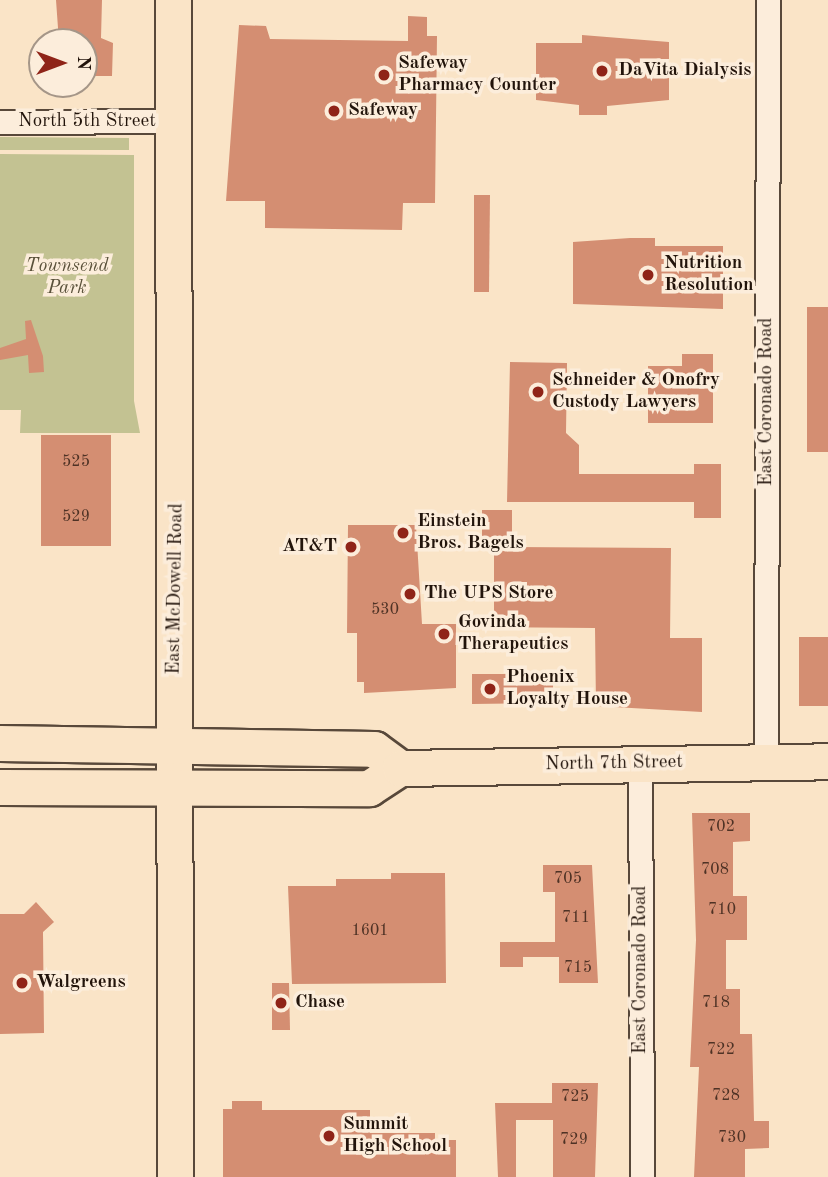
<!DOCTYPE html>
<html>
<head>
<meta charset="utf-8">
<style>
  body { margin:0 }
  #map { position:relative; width:828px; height:1177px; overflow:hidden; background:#fae4c7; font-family:"Old Standard TT",serif }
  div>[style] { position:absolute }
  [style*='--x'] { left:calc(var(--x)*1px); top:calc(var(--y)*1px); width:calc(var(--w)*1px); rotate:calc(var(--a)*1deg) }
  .green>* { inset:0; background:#c3c292 }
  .building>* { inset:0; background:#d48e72 }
  .roads { filter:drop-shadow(2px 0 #58483a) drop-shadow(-2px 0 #58483a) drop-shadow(0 2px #58483a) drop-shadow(0 -2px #58483a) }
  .street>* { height:23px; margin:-11.5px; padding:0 11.5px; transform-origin:11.5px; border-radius:11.5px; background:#fceddb }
  .primary>* { height:35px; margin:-17.5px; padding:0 17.5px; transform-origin:17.5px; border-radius:17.5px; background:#fae4c7 }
  .dots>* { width:19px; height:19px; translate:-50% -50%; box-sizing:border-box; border:4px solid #fceddb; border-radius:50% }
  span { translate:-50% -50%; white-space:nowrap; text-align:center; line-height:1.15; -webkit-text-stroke:7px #fceddb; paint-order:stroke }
  .number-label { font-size:16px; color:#4e3225 }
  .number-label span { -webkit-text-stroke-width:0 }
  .poi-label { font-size:19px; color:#22140b; font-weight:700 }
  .left { translate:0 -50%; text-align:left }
  .right { translate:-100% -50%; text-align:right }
  .street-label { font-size:19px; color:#22140b }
  .park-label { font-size:19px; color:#5a513a; font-style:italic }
  .north { position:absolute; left:28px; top:28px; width:70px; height:70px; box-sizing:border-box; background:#fceddb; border:2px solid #a59688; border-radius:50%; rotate:90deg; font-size:19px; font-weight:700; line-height:28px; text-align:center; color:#22140b }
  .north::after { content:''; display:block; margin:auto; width:24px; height:32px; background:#8f2418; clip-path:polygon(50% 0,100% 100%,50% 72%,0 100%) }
</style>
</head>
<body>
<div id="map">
  <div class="green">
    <i style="clip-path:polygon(0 137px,129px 138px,129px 150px,0 150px)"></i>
    <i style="clip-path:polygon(0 154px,134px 155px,134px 401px,140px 433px,20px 433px,21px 410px,0 410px)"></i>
  </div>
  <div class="building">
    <i style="clip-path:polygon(56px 0,102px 0,101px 38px,113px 43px,112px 76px,84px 76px,84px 42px,59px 42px)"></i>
    <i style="clip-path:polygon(408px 16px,427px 17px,427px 36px,437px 36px,435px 203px,403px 203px,402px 230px,265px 228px,265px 201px,226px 201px,239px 25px,266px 26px,270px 39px,408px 41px)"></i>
    <i style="clip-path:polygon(582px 35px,669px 42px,669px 100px,607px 106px,607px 115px,579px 115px,579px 105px,536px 100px,536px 43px,582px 43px)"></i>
    <i style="clip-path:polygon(474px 195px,490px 195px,489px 292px,474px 292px)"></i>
    <i style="clip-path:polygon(630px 238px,655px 238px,655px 246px,723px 246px,723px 309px,573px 304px,573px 242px)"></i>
    <i style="clip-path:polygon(807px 307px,828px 307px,828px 452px,807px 452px)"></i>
    <i style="clip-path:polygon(31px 320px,43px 356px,44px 372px,29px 373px,28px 355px,0 360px,0 348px,26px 339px,25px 321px)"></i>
    <i style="clip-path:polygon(682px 354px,713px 354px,713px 423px,648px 423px,648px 366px,682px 366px)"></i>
    <i style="clip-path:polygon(510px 362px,567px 363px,566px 433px,579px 445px,579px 474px,694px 474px,694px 464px,721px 464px,721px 518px,694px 518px,694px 502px,507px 502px)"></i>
    <i style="clip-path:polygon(41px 435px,111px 435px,111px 546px,41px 546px)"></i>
    <i style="clip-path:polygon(482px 510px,512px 510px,512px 547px,671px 548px,670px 638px,702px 638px,702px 712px,596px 706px,595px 628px,494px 627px,494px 538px,482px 538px)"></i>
    <i style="clip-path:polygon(348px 525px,416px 525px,422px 624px,456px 624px,456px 688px,364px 693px,364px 682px,357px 682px,357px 633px,347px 633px)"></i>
    <i style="clip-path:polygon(799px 637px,828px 637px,828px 706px,799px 706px)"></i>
    <i style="clip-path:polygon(472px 674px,553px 674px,553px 703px,472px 704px)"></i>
    <i style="clip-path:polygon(692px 813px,750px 813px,750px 841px,733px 842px,733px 896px,747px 896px,747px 940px,726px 940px,726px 989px,740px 989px,740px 1034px,752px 1034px,754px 1121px,769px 1121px,769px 1148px,745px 1149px,745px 1177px,694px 1177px,699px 1067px,690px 1067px,696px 940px)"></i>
    <i style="clip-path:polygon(543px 865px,592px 865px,598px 983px,559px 983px,559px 957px,523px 957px,523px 967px,500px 967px,500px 942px,555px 942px,555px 892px,543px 892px)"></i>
    <i style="clip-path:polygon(391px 873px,445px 873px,446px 983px,292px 984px,288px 886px,336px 886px,336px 879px,391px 879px)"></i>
    <i style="clip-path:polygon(36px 902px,54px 922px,43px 932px,44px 1033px,0 1034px,0 914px,24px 914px)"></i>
    <i style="clip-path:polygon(272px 983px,289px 983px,290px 1030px,272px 1030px)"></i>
    <i style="clip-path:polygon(552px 1083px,598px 1083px,595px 1177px,553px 1177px,553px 1120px,516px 1120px,516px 1177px,498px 1177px,495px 1103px,552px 1103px)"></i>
    <i style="clip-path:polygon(232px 1101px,262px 1101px,262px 1110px,370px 1110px,370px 1133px,435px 1133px,435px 1140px,456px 1140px,456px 1177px,223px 1177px,223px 1109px,232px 1109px)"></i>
  </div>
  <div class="roads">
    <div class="street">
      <i style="--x:0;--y:122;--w:174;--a:-0.3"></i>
      <i style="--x:766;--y:762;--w:762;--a:-89.85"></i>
      <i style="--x:640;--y:764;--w:413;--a:89.7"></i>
    </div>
    <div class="primary">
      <i style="--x:173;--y:0;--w:1177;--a:89.9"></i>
      <i style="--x:0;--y:743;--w:374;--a:0.9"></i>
      <i style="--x:374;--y:749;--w:32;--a:36"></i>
      <i style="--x:0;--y:787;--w:369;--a:0.2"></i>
      <i style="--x:369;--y:788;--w:37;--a:-33"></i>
      <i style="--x:400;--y:768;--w:428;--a:-0.9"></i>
    </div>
  </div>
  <div class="dots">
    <i style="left:602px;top:71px;background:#8f2418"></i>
    <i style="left:384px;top:75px;background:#8f2418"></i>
    <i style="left:334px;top:111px;background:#8f2418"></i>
    <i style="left:648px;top:275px;background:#8f2418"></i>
    <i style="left:538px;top:392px;background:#8f2418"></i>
    <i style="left:403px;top:533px;background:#8f2418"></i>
    <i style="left:351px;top:547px;background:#8f2418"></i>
    <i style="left:410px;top:594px;background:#8f2418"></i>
    <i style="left:444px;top:634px;background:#8f2418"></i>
    <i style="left:490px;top:689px;background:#8f2418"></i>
    <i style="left:22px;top:983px;background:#8f2418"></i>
    <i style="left:281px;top:1003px;background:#8f2418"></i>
    <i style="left:329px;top:1136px;background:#8f2418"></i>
  </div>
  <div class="number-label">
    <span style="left:76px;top:462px">525</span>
    <span style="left:76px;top:517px">529</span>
    <span style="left:385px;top:610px">530</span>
    <span style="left:721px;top:827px">702</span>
    <span style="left:715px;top:870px">708</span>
    <span style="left:568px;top:879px">705</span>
    <span style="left:722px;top:910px">710</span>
    <span style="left:576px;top:918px">711</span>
    <span style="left:370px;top:931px">1601</span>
    <span style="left:578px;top:968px">715</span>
    <span style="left:716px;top:1003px">718</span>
    <span style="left:721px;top:1050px">722</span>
    <span style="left:726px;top:1096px">728</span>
    <span style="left:575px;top:1097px">725</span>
    <span style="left:732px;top:1138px">730</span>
    <span style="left:574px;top:1140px">729</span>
  </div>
  <div class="poi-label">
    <span class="left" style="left:398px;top:75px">Safeway<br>Pharmacy Counter</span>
    <span class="left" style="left:618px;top:71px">DaVita Dialysis</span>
    <span class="left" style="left:348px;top:111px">Safeway</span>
    <span class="left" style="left:664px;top:275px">Nutrition<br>Resolution</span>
    <span class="left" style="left:552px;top:392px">Schneider &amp; Onofry<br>Custody Lawyers</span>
    <span class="left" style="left:417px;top:533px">Einstein<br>Bros. Bagels</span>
    <span class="right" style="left:337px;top:547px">AT&amp;T</span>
    <span class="left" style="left:424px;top:594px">The UPS Store</span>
    <span class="left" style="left:458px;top:634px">Govinda<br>Therapeutics</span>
    <span class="left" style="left:506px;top:689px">Phoenix<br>Loyalty House</span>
    <span class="left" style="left:36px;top:983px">Walgreens</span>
    <span class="left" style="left:295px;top:1003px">Chase</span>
    <span class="left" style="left:343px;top:1136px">Summit<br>High School</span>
  </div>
  <div class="street-label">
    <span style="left:87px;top:122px">North 5th Street</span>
    <span style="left:767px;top:402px;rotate:-90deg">East Coronado Road</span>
    <span style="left:176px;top:589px;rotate:-89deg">East McDowell Road</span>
    <span style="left:614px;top:764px;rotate:-1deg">North 7th Street</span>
    <span style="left:641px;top:970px;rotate:-90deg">East Coronado Road</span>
  </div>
  <div class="park-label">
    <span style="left:67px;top:278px">Townsend<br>Park</span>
  </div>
  <div class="north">N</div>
</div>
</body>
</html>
